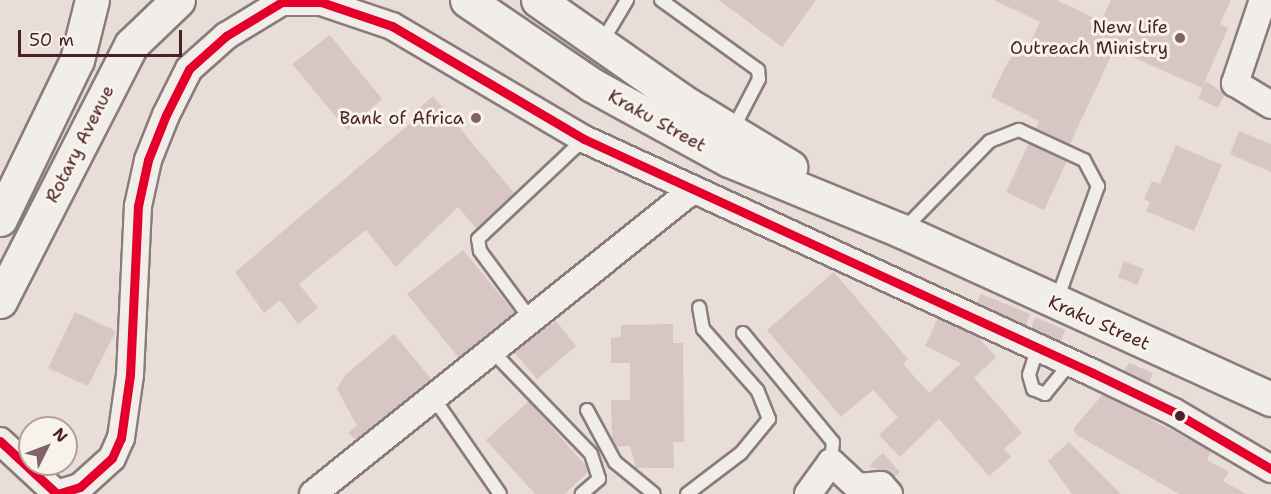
<!DOCTYPE html>
<html>
<head>
<meta charset="utf-8">
<style>
  body { margin:0 }
  #map { position:relative; width:1271px; height:494px; overflow:hidden; background:#e9ddd8; font-family:"Shantell Sans",sans-serif }
  div>[style] { position:absolute }
  [style*='--x'] { left:calc(var(--x)*1px); top:calc(var(--y)*1px); width:calc(var(--w)*1px); rotate:calc(var(--a)*1deg) }
  .building>* { inset:0; background:#d7c6c4 }
  .roads { filter:drop-shadow(2px 0 #8a7c7c) drop-shadow(-2px 0 #8a7c7c) drop-shadow(0 2px #8a7c7c) drop-shadow(0 -2px #8a7c7c) }
  .lane>* { height:12px; margin:-6px; padding:0 6px; transform-origin:6px; border-radius:6px; background:#f1eeea }
  .street>* { height:26px; margin:-13px; padding:0 13px; transform-origin:13px; border-radius:13px; background:#f1eeea }
  .secondary>* { height:33px; margin:-16.5px; padding:0 16.5px; transform-origin:16.5px; border-radius:16.5px; background:#f1eeea }
  .bus-1>* { height:9px; margin:-4.5px; padding:0 4.5px; transform-origin:4.5px; border-radius:4.5px; background:#e4002b }
  .dots>* { width:16px; height:16px; translate:-50% -50%; box-sizing:border-box; border:3px solid #f7f3e8; border-radius:50% }
  span { translate:-50% -50%; white-space:nowrap; text-align:center; line-height:1.15; -webkit-text-stroke:6px #f7f3e8; paint-order:stroke }
  .poi-label { font-size:18px; color:#4a1f2b }
  .right { translate:-100% -50%; text-align:right }
  .street-label { font-size:18px; color:#4a1f2b }
  .north { position:absolute; left:18px; top:416px; width:60px; height:60px; box-sizing:border-box; background:#f7f3e8; border:2px solid #b29e9c; border-radius:50%; rotate:48deg; font-size:16px; font-weight:700; line-height:24px; text-align:center; color:#4a1f2b }
  .north::after { content:''; display:block; margin:auto; width:21px; height:27px; background:#826268; clip-path:polygon(50% 0,100% 100%,50% 72%,0 100%) }
  .scale { position:absolute; left:18px; top:30px; width:164px; height:27px; box-sizing:border-box; border:3px solid #4a1f2b; border-top:0; padding-left:8px; font-size:18px; line-height:21px; white-space:nowrap; color:#4a1f2b; -webkit-text-stroke:4px #f7f3e8; paint-order:stroke }
</style>
</head>
<body>
<div id="map">
  <div class="building">
    <i style="clip-path:polygon(719px 0,816px 0,782px 47px)"></i>
    <i style="clip-path:polygon(994px 0,1056px 0,1101px 21px,1111px 0,1231px 0,1220px 24px,1228px 28px,1202px 88px,1119px 51px,1116px 58px,1111px 56px,1070px 144px,1036px 129px,1039px 121px,991px 97px,1005px 67px,1017px 50px,1025px 53px,1040px 22px)"></i>
    <i style="clip-path:polygon(330px 35px,382px 99px,347px 130px,292px 64px)"></i>
    <i style="clip-path:polygon(1206px 81px,1225px 94px,1218px 108px,1198px 98px)"></i>
    <i style="clip-path:polygon(433px 96px,514px 193px,477px 229px,458px 207px,396px 267px,366px 230px,299px 284px,318px 308px,298px 324px,280px 300px,264px 313px,235px 272px,420px 115px,416px 111px)"></i>
    <i style="clip-path:polygon(1239px 131px,1271px 144px,1271px 172px,1230px 154px)"></i>
    <i style="clip-path:polygon(1029px 143px,1067px 161px,1044px 210px,1006px 192px)"></i>
    <i style="clip-path:polygon(1176px 145px,1222px 165px,1194px 231px,1146px 211px,1150px 202px,1144px 199px,1152px 181px,1160px 184px)"></i>
    <i style="clip-path:polygon(463px 250px,515px 313px,459px 358px,407px 294px)"></i>
    <i style="clip-path:polygon(1124px 261px,1144px 269px,1137px 285px,1118px 277px)"></i>
    <i style="clip-path:polygon(834px 272px,908px 359px,903px 364px,929px 393px,961px 363px,925px 346px,938px 318px,976px 335px,996px 357px,974px 378px,1022px 433px,1004px 449px,1011px 457px,989px 476px,939px 419px,900px 457px,879px 435px,898px 417px,873px 390px,841px 417px,767px 330px)"></i>
    <i style="clip-path:polygon(981px 294px,1030px 314px,1026px 326px,977px 303px)"></i>
    <i style="clip-path:polygon(75px 312px,116px 331px,88px 386px,48px 368px)"></i>
    <i style="clip-path:polygon(1035px 317px,1065px 330px,1061px 342px,1031px 328px)"></i>
    <i style="clip-path:polygon(556px 321px,576px 346px,537px 379px,514px 352px)"></i>
    <i style="clip-path:polygon(673px 324px,673px 343px,683px 343px,684px 442px,673px 442px,674px 468px,636px 468px,630px 446px,616px 447px,612px 438px,611px 400px,630px 400px,630px 363px,611px 363px,611px 338px,621px 337px,621px 325px)"></i>
    <i style="clip-path:polygon(394px 334px,432px 380px,356px 440px,348px 433px,357px 426px,337px 389px,345px 375px)"></i>
    <i style="clip-path:polygon(1129px 363px,1153px 373px,1149px 383px,1123px 371px)"></i>
    <i style="clip-path:polygon(1103px 394px,1211px 451px,1207px 460px,1229px 472px,1223px 481px,1246px 494px,1179px 494px,1077px 435px,1073px 429px)"></i>
    <i style="clip-path:polygon(529px 401px,586px 466px,588px 472px,565px 494px,535px 494px,486px 440px)"></i>
    <i style="clip-path:polygon(1069px 442px,1121px 494px,1072px 494px,1048px 461px)"></i>
    <i style="clip-path:polygon(883px 453px,900px 472px,894px 477px,869px 466px)"></i>
  </div>
  <div class="roads">
    <div class="lane">
      <i style="--x:661;--y:0;--w:120;--a:35.8"></i>
      <i style="--x:758;--y:70;--w:9;--a:84"></i>
      <i style="--x:759;--y:79;--w:56;--a:117.5"></i>
      <i style="--x:602;--y:42;--w:49;--a:-59.2"></i>
      <i style="--x:903;--y:230;--w:124;--a:-45.7"></i>
      <i style="--x:990;--y:141;--w:31;--a:-21"></i>
      <i style="--x:1019;--y:130;--w:72;--a:24.8"></i>
      <i style="--x:1084;--y:160;--w:30;--a:62"></i>
      <i style="--x:1098;--y:186;--w:121;--a:109.8"></i>
      <i style="--x:532;--y:321;--w:87;--a:-126.6"></i>
      <i style="--x:480;--y:251;--w:12;--a:-99"></i>
      <i style="--x:478;--y:239;--w:146;--a:-43.3"></i>
      <i style="--x:743;--y:333;--w:141;--a:50.5"></i>
      <i style="--x:833;--y:442;--w:20;--a:96"></i>
      <i style="--x:1038;--y:347;--w:29;--a:108"></i>
      <i style="--x:1029;--y:375;--w:15;--a:74"></i>
      <i style="--x:1033;--y:389;--w:13;--a:23"></i>
      <i style="--x:1045;--y:394;--w:41;--a:-50.9"></i>
      <i style="--x:493;--y:352;--w:141;--a:46.1"></i>
      <i style="--x:591;--y:454;--w:26;--a:72"></i>
      <i style="--x:599;--y:479;--w:23;--a:139"></i>
      <i style="--x:435;--y:400;--w:114;--a:55.3"></i>
      <i style="--x:587;--y:410;--w:59;--a:61.7"></i>
      <i style="--x:615;--y:462;--w:50;--a:39.4"></i>
      <i style="--x:687;--y:494;--w:68;--a:-37.2"></i>
      <i style="--x:741;--y:453;--w:44;--a:-50.5"></i>
      <i style="--x:769;--y:419;--w:31;--a:-112"></i>
      <i style="--x:757;--y:390;--w:81;--a:-131.5"></i>
      <i style="--x:703;--y:329;--w:22;--a:-100"></i>
    </div>
    <div class="street">
      <i style="--x:1263;--y:0;--w:88;--a:108.6"></i>
      <i style="--x:1235;--y:83;--w:42;--a:31.4"></i>
      <i style="--x:0;--y:441;--w:78;--a:42.9"></i>
      <i style="--x:57;--y:494;--w:24;--a:-17"></i>
      <i style="--x:80;--y:487;--w:43;--a:-42.2"></i>
      <i style="--x:112;--y:458;--w:22;--a:-66"></i>
      <i style="--x:121;--y:438;--w:64;--a:-81.9"></i>
      <i style="--x:130;--y:375;--w:169;--a:-87.3"></i>
      <i style="--x:138;--y:206;--w:47;--a:-77.7"></i>
      <i style="--x:148;--y:160;--w:48;--a:-68.2"></i>
      <i style="--x:166;--y:115;--w:51;--a:-63.4"></i>
      <i style="--x:189;--y:69;--w:50;--a:-41.7"></i>
      <i style="--x:226;--y:36;--w:66;--a:-31.3"></i>
      <i style="--x:282;--y:2;--w:39;--a:0"></i>
      <i style="--x:321;--y:2;--w:75;--a:18.7"></i>
      <i style="--x:392;--y:26;--w:223;--a:30.5"></i>
      <i style="--x:584;--y:139;--w:560;--a:24.69"></i>
      <i style="--x:1093;--y:373;--w:90;--a:25.7"></i>
      <i style="--x:1174;--y:412;--w:113;--a:30.4"></i>
      <i style="--x:313;--y:494;--w:487;--a:-38.7"></i>
      <i style="--x:808;--y:494;--w:39;--a:-54"></i>
      <i style="--x:831;--y:462;--w:37;--a:43"></i>
      <i style="--x:858;--y:487;--w:23;--a:-5"></i>
      <i style="--x:881;--y:485;--w:12;--a:48"></i>
    </div>
    <div class="secondary">
      <i style="--x:467;--y:0;--w:151;--a:34.2"></i>
      <i style="--x:592;--y:85;--w:156;--a:28.7"></i>
      <i style="--x:729;--y:160;--w:187;--a:22.3"></i>
      <i style="--x:902;--y:231;--w:405;--a:24.5"></i>
      <i style="--x:538;--y:0;--w:176;--a:35"></i>
      <i style="--x:682;--y:101;--w:127;--a:31.4"></i>
      <i style="--x:0;--y:219;--w:177;--a:-64.2"></i>
      <i style="--x:77;--y:60;--w:62;--a:-76"></i>
      <i style="--x:0;--y:301;--w:288;--a:-62.9"></i>
      <i style="--x:131;--y:45;--w:65;--a:-43.8"></i>
    </div>
  </div>
  <div class="bus-1">
    <i style="--x:0;--y:441;--w:78;--a:42.9"></i>
    <i style="--x:57;--y:494;--w:24;--a:-17"></i>
    <i style="--x:80;--y:487;--w:43;--a:-42.2"></i>
    <i style="--x:112;--y:458;--w:22;--a:-66"></i>
    <i style="--x:121;--y:438;--w:64;--a:-81.9"></i>
    <i style="--x:130;--y:375;--w:169;--a:-87.3"></i>
    <i style="--x:138;--y:206;--w:47;--a:-77.7"></i>
    <i style="--x:148;--y:160;--w:48;--a:-68.2"></i>
    <i style="--x:166;--y:115;--w:51;--a:-63.4"></i>
    <i style="--x:189;--y:69;--w:50;--a:-41.7"></i>
    <i style="--x:226;--y:36;--w:66;--a:-31.3"></i>
    <i style="--x:282;--y:2;--w:39;--a:0"></i>
    <i style="--x:321;--y:2;--w:75;--a:18.7"></i>
    <i style="--x:392;--y:26;--w:223;--a:30.5"></i>
    <i style="--x:584;--y:139;--w:560;--a:24.69"></i>
    <i style="--x:1093;--y:373;--w:90;--a:25.7"></i>
    <i style="--x:1174;--y:412;--w:113;--a:30.4"></i>
  </div>
  <div class="dots">
    <i style="left:1180px;top:38px;background:#826268"></i>
    <i style="left:476px;top:118px;background:#826268"></i>
    <i style="left:1180px;top:416px;background:#4a1f2b"></i>
  </div>
  <div class="poi-label">
    <span class="right" style="left:1168px;top:38px">New Life<br>Outreach Ministry</span>
    <span class="right" style="left:464px;top:118px">Bank of Africa</span>
  </div>
  <div class="street-label">
    <span style="left:657px;top:121px;rotate:29deg">Kraku Street</span>
    <span style="left:80px;top:144px;rotate:-63deg">Rotary Avenue</span>
    <span style="left:1099px;top:323px;rotate:24deg">Kraku Street</span>
  </div>
  <div class="north">N</div>
  <div class="scale">50 m</div>
</div>
</body>
</html>
